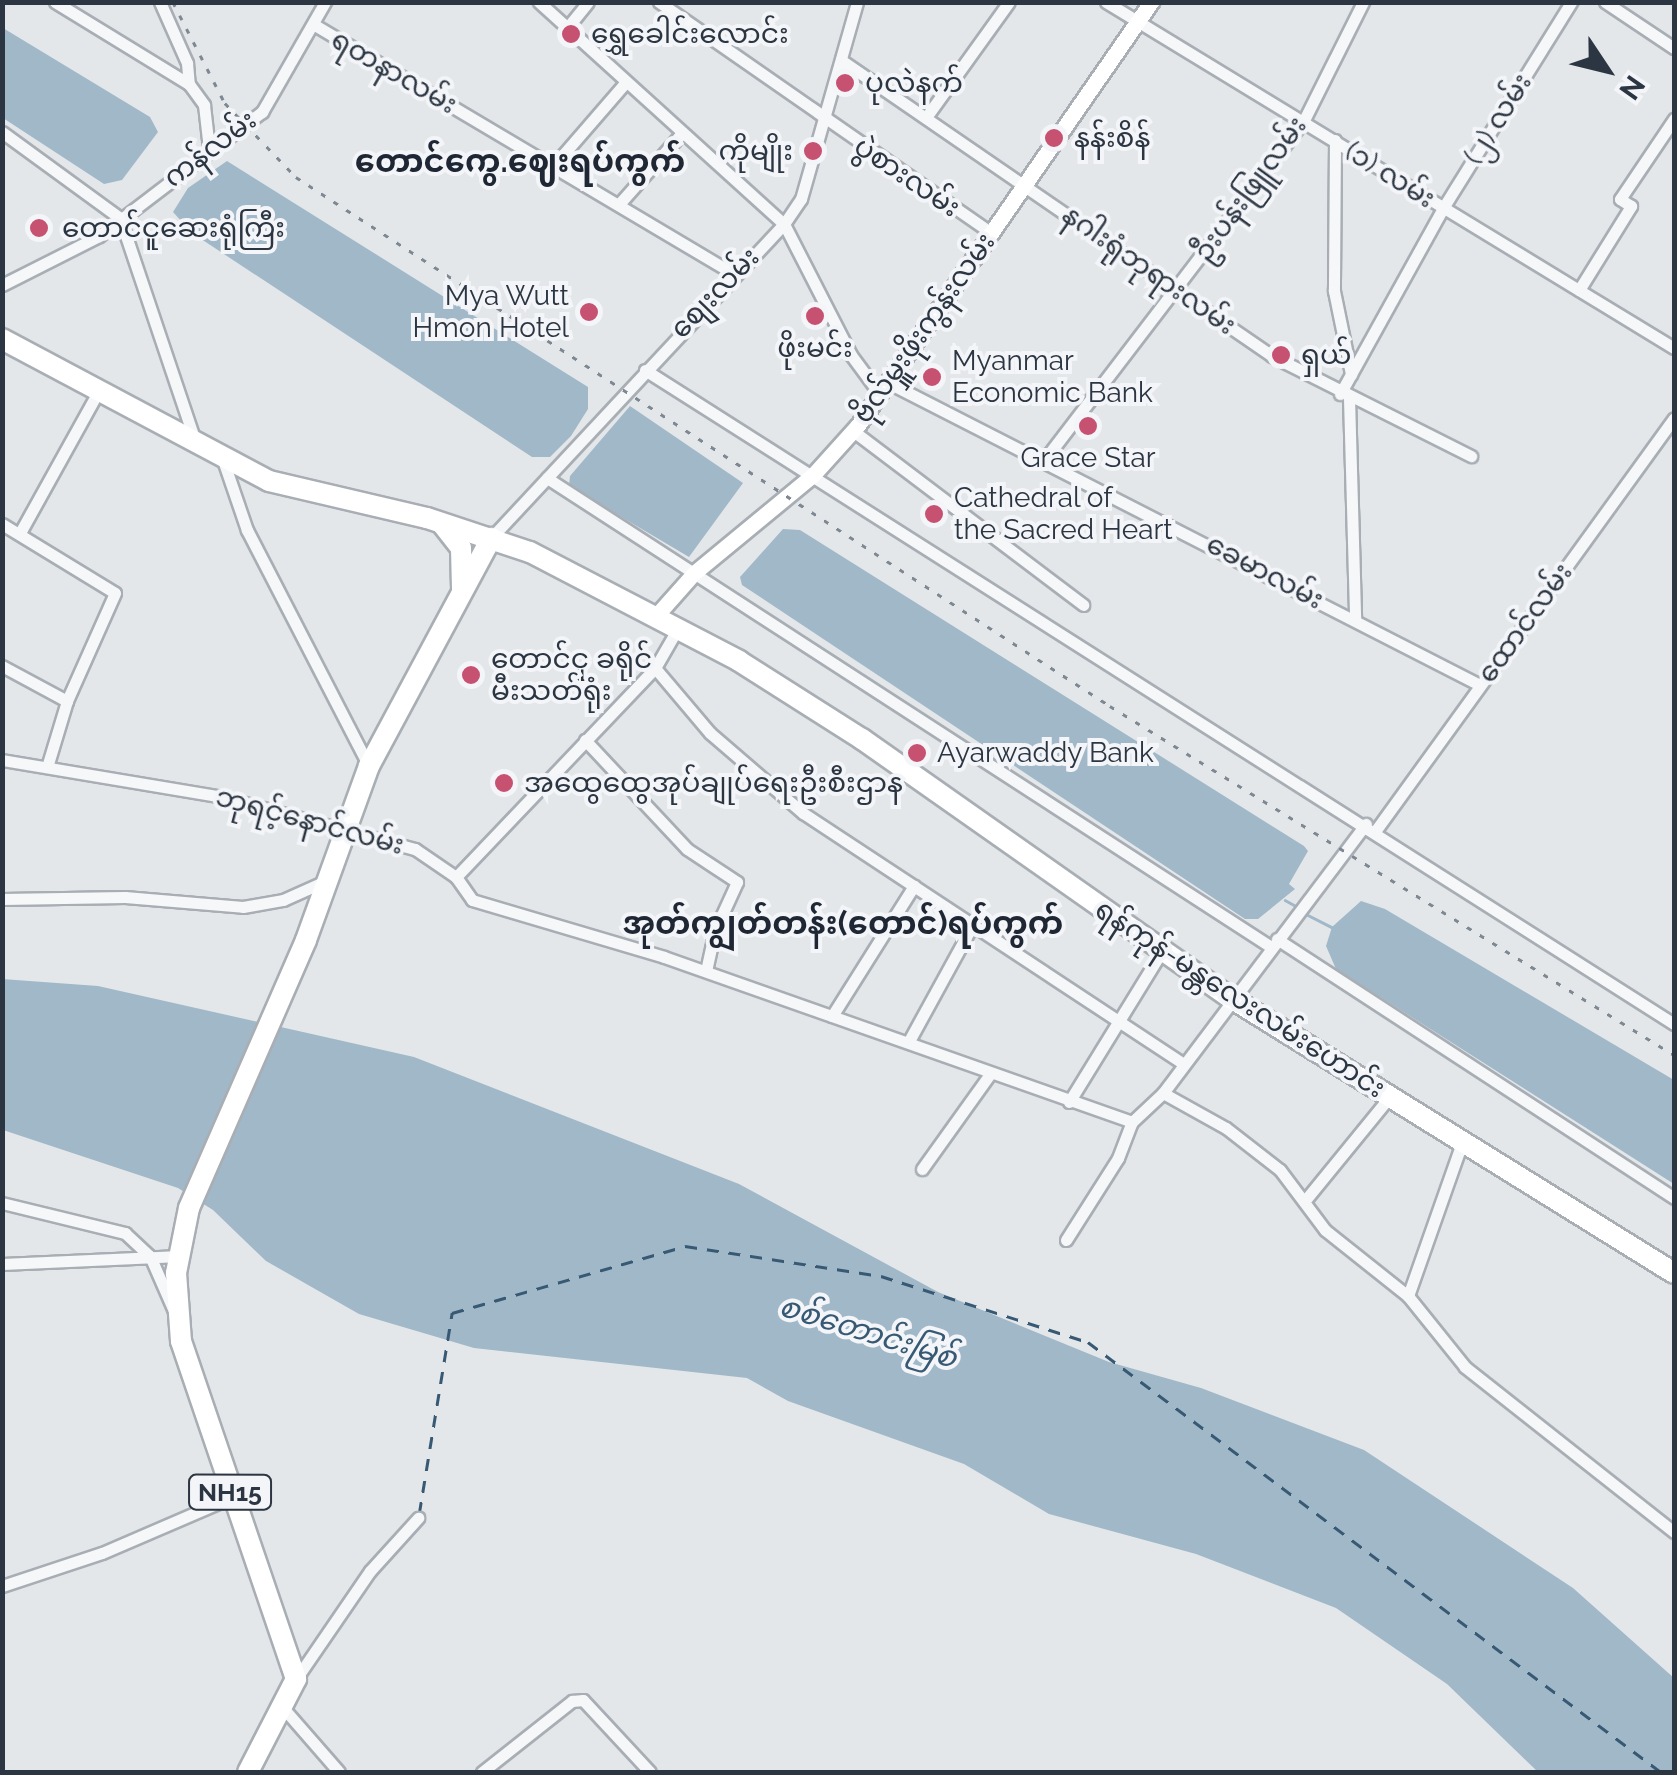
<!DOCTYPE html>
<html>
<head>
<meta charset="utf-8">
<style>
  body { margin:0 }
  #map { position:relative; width:1677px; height:1775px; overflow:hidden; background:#e3e7ea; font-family:Raleway,"Noto Sans Myanmar",sans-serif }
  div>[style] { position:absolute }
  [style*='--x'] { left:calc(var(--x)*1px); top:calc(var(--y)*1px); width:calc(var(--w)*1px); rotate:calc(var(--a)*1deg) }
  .water>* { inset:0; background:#a1b8c8 }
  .stream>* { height:2.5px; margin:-1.25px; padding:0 1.25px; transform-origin:1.25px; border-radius:1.25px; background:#a1b8c8 }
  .ferry>* { height:2.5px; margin-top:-1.25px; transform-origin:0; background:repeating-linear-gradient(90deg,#385973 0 12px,transparent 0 22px) }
  .roads { filter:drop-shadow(2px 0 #a8aeb4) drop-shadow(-2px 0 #a8aeb4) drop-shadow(0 2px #a8aeb4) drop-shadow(0 -2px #a8aeb4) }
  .street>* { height:11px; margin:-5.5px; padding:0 5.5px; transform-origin:5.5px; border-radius:5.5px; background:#f6f7f9 }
  .secondary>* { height:15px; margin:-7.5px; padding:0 7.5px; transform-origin:7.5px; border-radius:7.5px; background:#fff }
  .highway>* { height:20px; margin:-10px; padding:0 10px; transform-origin:10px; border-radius:10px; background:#fff }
  .rail>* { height:2.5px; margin-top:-1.25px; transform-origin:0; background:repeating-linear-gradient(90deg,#7d8893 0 5px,transparent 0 15px) }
  .dots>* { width:28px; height:28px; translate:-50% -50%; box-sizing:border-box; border:5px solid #f3f5f8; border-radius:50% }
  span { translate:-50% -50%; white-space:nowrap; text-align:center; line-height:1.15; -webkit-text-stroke:8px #f3f5f8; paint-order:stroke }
  .shield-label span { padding:2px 8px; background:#f3f5f8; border:2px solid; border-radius:8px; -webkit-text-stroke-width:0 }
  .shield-label { font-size:25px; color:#2c3642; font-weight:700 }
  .poi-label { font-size:28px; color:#2c3642 }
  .left { translate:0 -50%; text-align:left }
  .right { translate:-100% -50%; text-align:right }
  .street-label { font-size:28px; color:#2c3642 }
  .water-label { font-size:30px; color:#385973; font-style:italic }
  .quarter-label { font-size:32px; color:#1e2733; font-weight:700 }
  .frame { position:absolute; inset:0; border:5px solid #2c3642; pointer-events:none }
  .north { position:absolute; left:1557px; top:20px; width:100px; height:100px; -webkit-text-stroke:8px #f3f5f8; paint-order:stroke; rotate:125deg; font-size:28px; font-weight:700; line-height:40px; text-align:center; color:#2c3642 }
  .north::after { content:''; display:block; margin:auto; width:35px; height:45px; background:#2c3642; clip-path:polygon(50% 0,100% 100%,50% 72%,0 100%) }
</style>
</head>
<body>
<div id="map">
  <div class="water">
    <i style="clip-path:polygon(3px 28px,150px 117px,158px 132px,122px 180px,104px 184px,3px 118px)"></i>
    <i style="clip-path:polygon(227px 161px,588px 387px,588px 409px,571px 436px,550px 457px,532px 457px,192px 233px,173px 212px,188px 188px)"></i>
    <i style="clip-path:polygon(630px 406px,743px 483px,689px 557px,569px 486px,570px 476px)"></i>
    <i style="clip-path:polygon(783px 529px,800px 530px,1304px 846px,1308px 851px,1289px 884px,1295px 889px,1258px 919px,1245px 919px,742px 585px,740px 577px)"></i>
    <i style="clip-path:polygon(1361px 901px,1385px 909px,1674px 1080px,1674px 1184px,1336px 969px,1326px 946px,1332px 927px)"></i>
    <i style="clip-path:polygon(2px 979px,98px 986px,414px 1057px,739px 1184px,938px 1292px,1109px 1362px,1201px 1388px,1364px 1450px,1573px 1588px,1674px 1678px,1674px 1772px,1538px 1772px,1447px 1684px,1336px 1608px,1196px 1554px,1049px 1514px,964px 1464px,788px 1401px,747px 1378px,474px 1348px,359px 1314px,266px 1261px,213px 1210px,178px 1188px,3px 1130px)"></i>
  </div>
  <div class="stream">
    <i style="--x:1285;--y:900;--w:13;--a:29"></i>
    <i style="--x:1306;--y:914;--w:29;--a:27"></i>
  </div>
  <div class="ferry">
    <i style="--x:419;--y:1514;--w:204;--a:-80.7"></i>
    <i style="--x:452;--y:1313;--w:242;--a:-16"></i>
    <i style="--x:685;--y:1246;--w:198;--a:8.7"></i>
    <i style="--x:881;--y:1276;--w:217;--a:17.7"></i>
    <i style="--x:1088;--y:1342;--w:716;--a:36.89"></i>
  </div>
  <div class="roads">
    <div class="street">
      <i style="--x:55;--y:2;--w:157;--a:31.5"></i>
      <i style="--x:189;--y:84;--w:26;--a:54"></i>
      <i style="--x:204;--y:105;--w:44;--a:83.5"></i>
      <i style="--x:160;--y:2;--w:67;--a:66.1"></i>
      <i style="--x:187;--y:63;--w:21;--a:85"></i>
      <i style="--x:539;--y:2;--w:331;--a:42.2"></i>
      <i style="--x:784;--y:224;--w:147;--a:62.9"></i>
      <i style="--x:851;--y:355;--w:47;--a:53.6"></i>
      <i style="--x:659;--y:2;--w:404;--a:34.8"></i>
      <i style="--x:1106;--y:2;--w:665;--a:31.35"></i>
      <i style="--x:1605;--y:2;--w:83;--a:33.7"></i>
      <i style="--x:313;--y:24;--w:487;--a:30.7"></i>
      <i style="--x:567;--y:28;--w:33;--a:-51"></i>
      <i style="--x:841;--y:60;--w:523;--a:34.48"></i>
      <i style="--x:1272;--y:356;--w:223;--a:26.7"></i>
      <i style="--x:927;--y:116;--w:140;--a:-54.3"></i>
      <i style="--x:2;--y:132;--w:146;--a:36.1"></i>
      <i style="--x:120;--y:218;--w:235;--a:71.4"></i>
      <i style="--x:1335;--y:140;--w:151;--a:90.4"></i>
      <i style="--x:1334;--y:291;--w:85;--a:78.4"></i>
      <i style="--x:554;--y:165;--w:110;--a:-49.1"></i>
      <i style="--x:620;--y:203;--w:94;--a:-48.5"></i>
      <i style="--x:2;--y:285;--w:109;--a:-26.8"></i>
      <i style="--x:99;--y:236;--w:205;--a:-37.3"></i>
      <i style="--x:262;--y:112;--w:127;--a:-60.2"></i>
      <i style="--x:1579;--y:290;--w:99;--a:-58.2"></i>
      <i style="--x:1631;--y:206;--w:13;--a:-148"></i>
      <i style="--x:1620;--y:199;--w:97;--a:-56"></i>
      <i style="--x:645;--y:370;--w:1219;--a:32.44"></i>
      <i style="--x:887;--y:382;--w:666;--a:27.07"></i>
      <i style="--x:1340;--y:394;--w:213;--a:-61"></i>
      <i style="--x:1443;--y:208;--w:243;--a:-58.1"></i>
      <i style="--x:1349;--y:398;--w:221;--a:88.4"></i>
      <i style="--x:852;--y:430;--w:290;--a:37.1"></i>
      <i style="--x:1045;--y:459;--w:427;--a:-52.6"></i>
      <i style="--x:1304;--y:120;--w:132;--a:-63.4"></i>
      <i style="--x:223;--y:460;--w:74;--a:71.1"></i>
      <i style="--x:247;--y:530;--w:266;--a:62.7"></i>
      <i style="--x:547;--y:478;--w:863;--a:32.93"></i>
      <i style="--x:2;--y:524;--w:132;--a:31.4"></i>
      <i style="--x:115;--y:593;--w:118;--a:114"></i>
      <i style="--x:67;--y:701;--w:66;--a:106.8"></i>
      <i style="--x:21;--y:531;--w:159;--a:-61"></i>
      <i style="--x:491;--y:538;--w:429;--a:-47"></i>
      <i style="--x:784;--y:224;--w:30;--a:-56"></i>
      <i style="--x:801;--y:199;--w:205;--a:-74.1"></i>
      <i style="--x:2;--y:666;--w:74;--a:28.3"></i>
      <i style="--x:655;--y:668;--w:85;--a:49.8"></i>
      <i style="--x:710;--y:733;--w:123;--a:40.7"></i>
      <i style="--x:803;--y:813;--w:456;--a:33.4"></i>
      <i style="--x:585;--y:740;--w:149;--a:46.9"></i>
      <i style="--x:687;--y:849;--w:60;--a:33.4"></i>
      <i style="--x:737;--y:882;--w:53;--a:114.6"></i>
      <i style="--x:715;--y:930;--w:42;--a:102.4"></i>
      <i style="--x:2;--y:760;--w:224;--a:9.5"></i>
      <i style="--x:223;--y:797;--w:199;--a:15.2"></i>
      <i style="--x:415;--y:849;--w:50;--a:34.3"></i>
      <i style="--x:456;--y:877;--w:28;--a:55"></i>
      <i style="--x:472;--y:900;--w:200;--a:16.5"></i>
      <i style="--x:664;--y:957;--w:496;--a:19.4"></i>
      <i style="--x:1376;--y:830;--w:508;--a:-54.12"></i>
      <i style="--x:456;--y:877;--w:289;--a:-46.4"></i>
      <i style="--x:655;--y:668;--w:46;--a:-60.1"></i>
      <i style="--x:2;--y:899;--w:123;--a:-0.9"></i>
      <i style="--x:125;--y:897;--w:118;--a:4.8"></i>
      <i style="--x:243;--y:907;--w:41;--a:-9.9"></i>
      <i style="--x:283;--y:900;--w:49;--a:-24"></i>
      <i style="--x:1277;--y:939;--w:474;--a:33.1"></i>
      <i style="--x:832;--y:1016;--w:154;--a:-57.8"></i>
      <i style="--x:909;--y:1041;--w:133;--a:-61.3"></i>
      <i style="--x:1163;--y:1093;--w:72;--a:29.1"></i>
      <i style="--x:1226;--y:1128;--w:68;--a:37.9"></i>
      <i style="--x:1280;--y:1170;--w:75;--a:53.1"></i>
      <i style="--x:1325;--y:1230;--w:106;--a:38.5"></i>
      <i style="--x:1408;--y:1296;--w:91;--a:51.2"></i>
      <i style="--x:1465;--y:1367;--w:266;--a:38.3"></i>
      <i style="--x:1069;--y:1102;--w:177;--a:-58.4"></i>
      <i style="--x:922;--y:1169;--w:117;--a:-54.4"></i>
      <i style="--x:1307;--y:1198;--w:133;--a:-50.8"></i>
      <i style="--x:2;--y:1203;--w:127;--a:13.7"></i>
      <i style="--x:125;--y:1233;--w:34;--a:43"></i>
      <i style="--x:150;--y:1256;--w:60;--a:66.4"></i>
      <i style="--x:1066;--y:1240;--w:97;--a:-57.6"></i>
      <i style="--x:1118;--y:1158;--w:39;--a:-69"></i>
      <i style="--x:1132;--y:1122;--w:42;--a:-43.1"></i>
      <i style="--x:1163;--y:1093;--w:337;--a:-53"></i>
      <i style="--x:2;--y:1264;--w:178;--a:-2.6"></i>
      <i style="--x:1408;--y:1296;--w:165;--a:-70.6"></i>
      <i style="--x:2;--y:1586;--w:105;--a:-18.3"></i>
      <i style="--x:102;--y:1553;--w:142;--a:-23.3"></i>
      <i style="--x:296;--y:1679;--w:131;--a:-55.6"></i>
      <i style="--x:370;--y:1571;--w:72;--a:-47.8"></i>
      <i style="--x:285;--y:1710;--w:82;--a:48.9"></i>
      <i style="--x:482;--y:1772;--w:115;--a:-38.3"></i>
      <i style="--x:572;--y:1701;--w:11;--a:-5"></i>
      <i style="--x:583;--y:1700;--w:98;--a:47.1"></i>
    </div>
    <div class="secondary">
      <i style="--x:655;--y:617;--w:59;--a:-48.4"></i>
      <i style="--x:694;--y:573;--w:154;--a:-39.5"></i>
      <i style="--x:813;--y:475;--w:67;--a:-48"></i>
      <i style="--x:858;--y:425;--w:515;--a:-55.29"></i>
    </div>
    <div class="highway">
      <i style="--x:2;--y:339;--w:302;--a:28"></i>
      <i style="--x:269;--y:481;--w:162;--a:13.2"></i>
      <i style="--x:427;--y:518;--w:108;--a:18.3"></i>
      <i style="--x:530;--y:552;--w:236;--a:27.5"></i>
      <i style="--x:739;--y:661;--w:146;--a:32.4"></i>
      <i style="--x:862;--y:739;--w:451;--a:35.1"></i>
      <i style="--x:1231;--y:998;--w:521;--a:31.83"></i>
      <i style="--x:443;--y:525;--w:29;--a:52"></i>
      <i style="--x:461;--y:548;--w:41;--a:88.6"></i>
      <i style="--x:248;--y:1772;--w:105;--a:-62.7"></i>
      <i style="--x:296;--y:1679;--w:357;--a:-108.8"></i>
      <i style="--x:181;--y:1341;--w:68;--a:-94.2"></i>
      <i style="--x:176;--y:1273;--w:66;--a:-78.7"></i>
      <i style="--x:189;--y:1208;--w:292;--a:-66.4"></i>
      <i style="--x:306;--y:940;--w:185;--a:-70.1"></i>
      <i style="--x:369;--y:766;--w:259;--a:-61.8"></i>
    </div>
  </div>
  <div class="rail">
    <i style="--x:173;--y:2;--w:114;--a:62.8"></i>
    <i style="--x:225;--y:103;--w:103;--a:46.2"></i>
    <i style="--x:296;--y:177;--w:971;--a:33.02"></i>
    <i style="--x:1110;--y:706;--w:663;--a:31.75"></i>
  </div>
  <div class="dots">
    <i style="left:571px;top:34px;background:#c65170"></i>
    <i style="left:845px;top:83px;background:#c65170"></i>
    <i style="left:1054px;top:138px;background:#c65170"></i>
    <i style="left:813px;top:151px;background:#c65170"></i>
    <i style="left:39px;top:228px;background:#c65170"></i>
    <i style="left:589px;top:312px;background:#c65170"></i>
    <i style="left:815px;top:316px;background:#c65170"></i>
    <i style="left:1281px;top:355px;background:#c65170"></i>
    <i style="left:932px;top:377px;background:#c65170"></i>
    <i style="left:1088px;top:426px;background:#c65170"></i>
    <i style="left:934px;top:514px;background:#c65170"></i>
    <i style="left:471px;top:675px;background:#c65170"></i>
    <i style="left:917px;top:753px;background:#c65170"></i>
    <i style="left:504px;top:783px;background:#c65170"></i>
  </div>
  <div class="shield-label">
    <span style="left:230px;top:1492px">NH15</span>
  </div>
  <div class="poi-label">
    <span class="left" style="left:591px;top:34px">ရွှေခေါင်းလောင်း</span>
    <span class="left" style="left:865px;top:83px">ပုလဲနက်</span>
    <span class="left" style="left:1074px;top:138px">နန်းစိန်</span>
    <span class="right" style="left:793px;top:151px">ကိုမျိုး</span>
    <span class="left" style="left:62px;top:228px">တောင်ငူဆေးရုံကြီး</span>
    <span class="right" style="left:569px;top:312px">Mya Wutt<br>Hmon Hotel</span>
    <span style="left:815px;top:348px">ဖိုးမင်း</span>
    <span class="left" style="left:1301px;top:355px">ရှယ်</span>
    <span class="left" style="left:952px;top:377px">Myanmar<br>Economic Bank</span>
    <span style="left:1088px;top:458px">Grace Star</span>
    <span class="left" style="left:954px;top:514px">Cathedral of<br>the Sacred Heart</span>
    <span class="left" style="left:491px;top:675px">တောင်ငူ ခရိုင်<br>မီးသတ်ရုံး</span>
    <span class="left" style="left:937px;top:753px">Ayarwaddy Bank</span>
    <span class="left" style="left:524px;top:783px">အထွေထွေအုပ်ချုပ်ရေးဦးစီးဌာန</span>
  </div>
  <div class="street-label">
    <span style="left:394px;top:72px;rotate:30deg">ရတနာလမ်း</span>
    <span style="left:1498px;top:119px;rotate:-58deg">(၂) လမ်း</span>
    <span style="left:210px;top:149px;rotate:-37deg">ကန်လမ်း</span>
    <span style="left:1390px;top:175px;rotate:32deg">(၁) လမ်း</span>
    <span style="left:907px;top:177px;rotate:34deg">ပွဲစားလမ်း</span>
    <span style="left:1250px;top:189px;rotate:-54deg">ဦးပန်းဖြူလမ်း</span>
    <span style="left:1149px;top:270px;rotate:35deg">နဂါးရုံဘုရားလမ်း</span>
    <span style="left:715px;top:293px;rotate:-46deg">စျေးလမ်း</span>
    <span style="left:924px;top:328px;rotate:-55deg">ဗိုလ်မှူးဖိုးကွန်းလမ်း</span>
    <span style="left:1265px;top:572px;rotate:28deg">ခေမာလမ်း</span>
    <span style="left:1525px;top:623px;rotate:-54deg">ထောင်လမ်း</span>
    <span style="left:310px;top:821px;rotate:15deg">ဘုရင့်နောင်လမ်း</span>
    <span style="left:1240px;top:999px;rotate:33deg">ရန်ကုန်-မန္တလေးလမ်းဟောင်း</span>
  </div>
  <div class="water-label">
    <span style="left:868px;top:1332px;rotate:17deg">စစ်တောင်းမြစ်</span>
  </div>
  <div class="quarter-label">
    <span style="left:520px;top:161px">တောင်ကွေ.ဈေးရပ်ကွက်</span>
    <span style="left:843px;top:923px">အုတ်ကျွတ်တန်း(တောင်)ရပ်ကွက်</span>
  </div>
  <div class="frame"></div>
  <div class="north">N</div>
</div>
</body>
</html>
